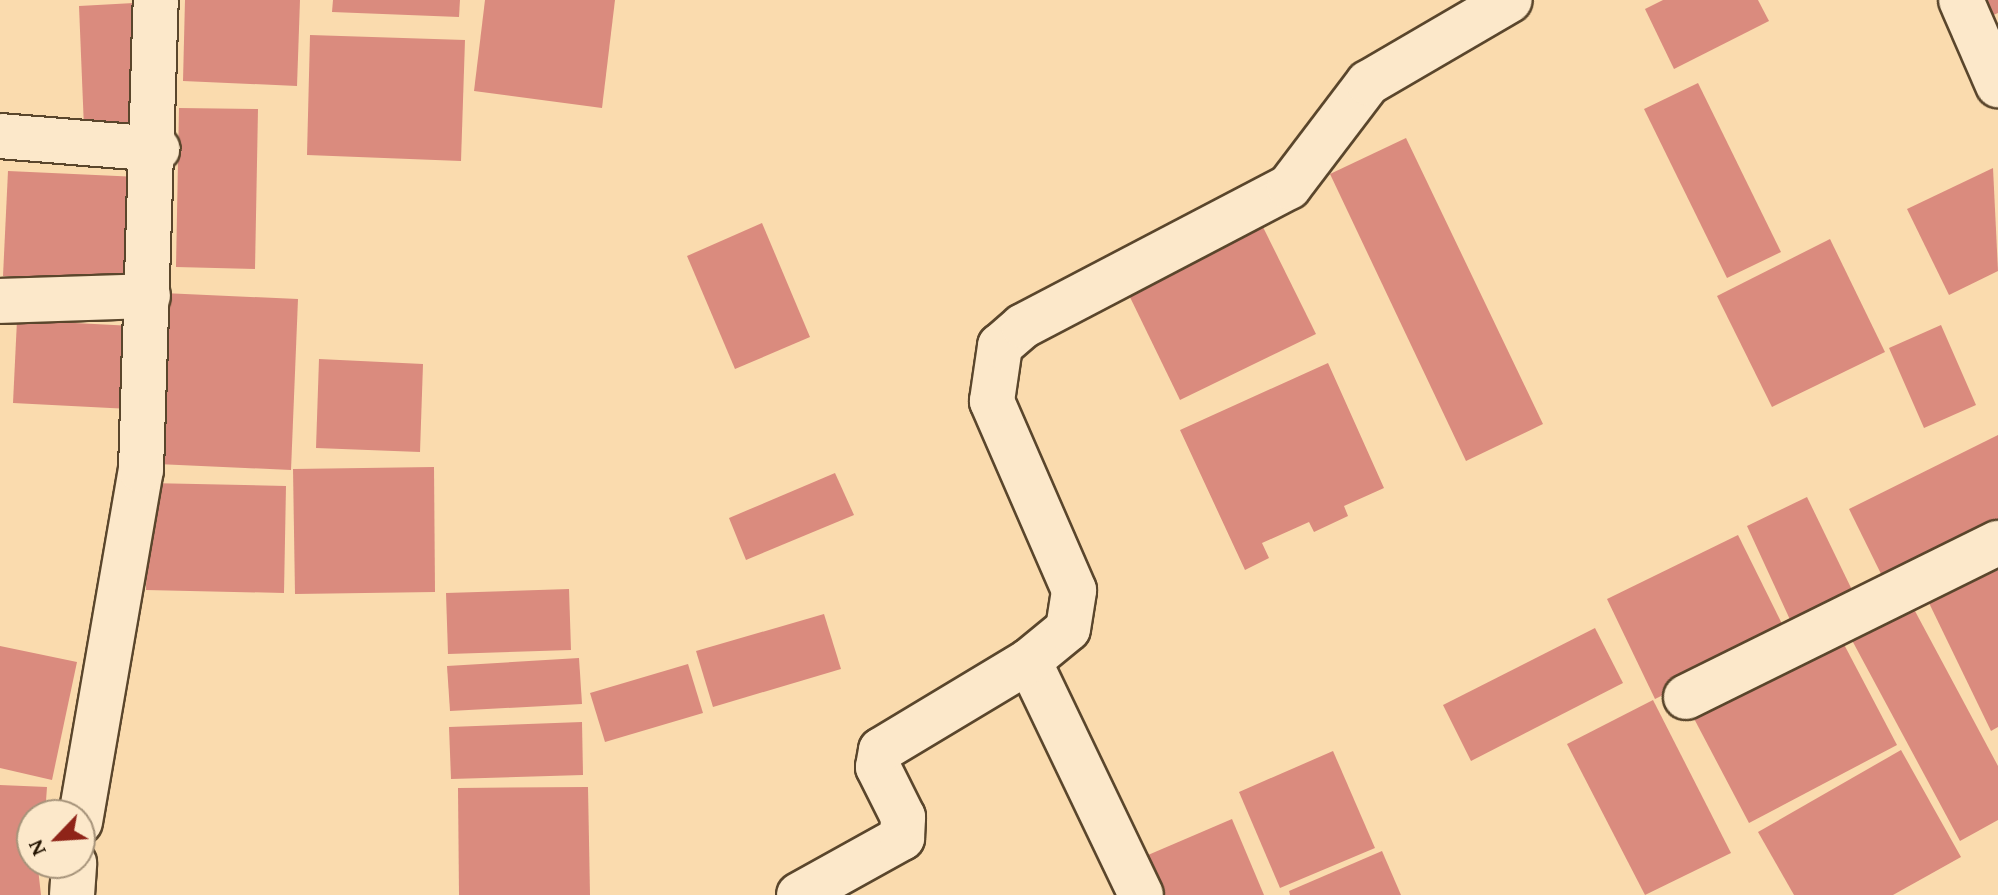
<!DOCTYPE html>
<html>
<head>
<meta charset="utf-8">
<style>
  body { margin:0 }
  #map { position:relative; width:1998px; height:895px; overflow:hidden; background:#fadbae; font-family:"Gentium Book Plus",serif }
  div>[style] { position:absolute }
  [style*='--x'] { left:calc(var(--x)*1px); top:calc(var(--y)*1px); width:calc(var(--w)*1px); rotate:calc(var(--a)*1deg) }
  .building>* { inset:0; background:#da8b7e }
  .roads { filter:drop-shadow(2px 0 #5a462c) drop-shadow(-2px 0 #5a462c) drop-shadow(0 2px #5a462c) drop-shadow(0 -2px #5a462c) }
  .minor>* { height:44px; margin:-22px; padding:0 22px; transform-origin:22px; border-radius:22px; background:#fce8ca }
  span { translate:-50% -50%; white-space:nowrap; text-align:center; line-height:1.15; -webkit-text-stroke:6px #fce8ca; paint-order:stroke }
  .north { position:absolute; left:16px; top:799px; width:80px; height:80px; box-sizing:border-box; background:#fce8ca; border:2px solid #a6937a; border-radius:50%; rotate:245deg; font-size:22px; font-weight:700; line-height:32px; text-align:center; color:#241401 }
  .north::after { content:''; display:block; margin:auto; width:28px; height:36px; background:#8f2418; clip-path:polygon(50% 0,100% 100%,50% 72%,0 100%) }
</style>
</head>
<body>
<div id="map">
  <div class="building">
    <i style="clip-path:polygon(185px 0,300px 0,297px 86px,183px 81px)"></i>
    <i style="clip-path:polygon(333px 0,460px 0,459px 17px,332px 12px)"></i>
    <i style="clip-path:polygon(485px 0,615px 0,602px 108px,474px 91px)"></i>
    <i style="clip-path:polygon(1663px 0,1758px 0,1769px 21px,1674px 69px,1645px 9px)"></i>
    <i style="clip-path:polygon(1971px 0,1998px 0,1998px 13px,1980px 21px)"></i>
    <i style="clip-path:polygon(134px 3px,138px 126px,84px 128px,79px 6px)"></i>
    <i style="clip-path:polygon(310px 35px,465px 40px,461px 161px,307px 155px)"></i>
    <i style="clip-path:polygon(1698px 83px,1781px 252px,1727px 278px,1644px 109px)"></i>
    <i style="clip-path:polygon(179px 108px,258px 109px,255px 269px,176px 267px)"></i>
    <i style="clip-path:polygon(1406px 138px,1543px 424px,1466px 461px,1330px 174px)"></i>
    <i style="clip-path:polygon(1993px 168px,1998px 271px,1949px 295px,1907px 209px)"></i>
    <i style="clip-path:polygon(8px 171px,139px 177px,134px 283px,3px 276px)"></i>
    <i style="clip-path:polygon(762px 223px,810px 337px,735px 369px,687px 256px)"></i>
    <i style="clip-path:polygon(1261px 223px,1316px 334px,1180px 400px,1126px 289px)"></i>
    <i style="clip-path:polygon(1830px 239px,1885px 352px,1772px 407px,1717px 296px)"></i>
    <i style="clip-path:polygon(163px 293px,298px 299px,291px 470px,157px 464px)"></i>
    <i style="clip-path:polygon(17px 320px,133px 326px,130px 409px,13px 403px)"></i>
    <i style="clip-path:polygon(1941px 325px,1976px 405px,1924px 428px,1889px 348px)"></i>
    <i style="clip-path:polygon(319px 359px,423px 364px,420px 452px,316px 448px)"></i>
    <i style="clip-path:polygon(1328px 363px,1384px 488px,1344px 506px,1348px 516px,1314px 532px,1309px 522px,1262px 543px,1269px 558px,1245px 570px,1180px 430px)"></i>
    <i style="clip-path:polygon(1998px 435px,1998px 531px,1887px 586px,1849px 509px)"></i>
    <i style="clip-path:polygon(434px 467px,435px 592px,295px 594px,293px 469px)"></i>
    <i style="clip-path:polygon(835px 473px,854px 515px,746px 560px,729px 518px)"></i>
    <i style="clip-path:polygon(148px 483px,286px 486px,284px 593px,146px 590px)"></i>
    <i style="clip-path:polygon(1807px 497px,1854px 594px,1792px 624px,1747px 526px)"></i>
    <i style="clip-path:polygon(1738px 535px,1787px 634px,1655px 699px,1607px 599px)"></i>
    <i style="clip-path:polygon(1998px 570px,1998px 727px,1991px 731px,1929px 603px)"></i>
    <i style="clip-path:polygon(569px 589px,571px 650px,448px 654px,446px 593px)"></i>
    <i style="clip-path:polygon(1908px 598px,1998px 766px,1998px 820px,1960px 841px,1847px 631px)"></i>
    <i style="clip-path:polygon(824px 614px,841px 669px,713px 707px,696px 651px)"></i>
    <i style="clip-path:polygon(1595px 628px,1623px 683px,1471px 761px,1443px 705px)"></i>
    <i style="clip-path:polygon(1838px 633px,1897px 745px,1749px 823px,1690px 711px)"></i>
    <i style="clip-path:polygon(0 646px,77px 662px,52px 780px,0 768px)"></i>
    <i style="clip-path:polygon(579px 658px,582px 704px,450px 711px,447px 666px)"></i>
    <i style="clip-path:polygon(688px 664px,703px 713px,605px 742px,590px 693px)"></i>
    <i style="clip-path:polygon(1653px 700px,1731px 853px,1645px 895px,1567px 744px)"></i>
    <i style="clip-path:polygon(582px 722px,583px 775px,451px 779px,449px 727px)"></i>
    <i style="clip-path:polygon(1901px 750px,1961px 857px,1893px 895px,1794px 895px,1758px 832px)"></i>
    <i style="clip-path:polygon(1333px 751px,1375px 848px,1280px 888px,1239px 792px)"></i>
    <i style="clip-path:polygon(0 785px,47px 787px,45px 815px,32px 815px,41px 895px,0 895px)"></i>
    <i style="clip-path:polygon(588px 787px,590px 895px,459px 895px,458px 788px)"></i>
    <i style="clip-path:polygon(1232px 819px,1264px 895px,1149px 895px,1134px 861px)"></i>
    <i style="clip-path:polygon(1382px 851px,1401px 895px,1290px 895px,1289px 891px)"></i>
  </div>
  <div class="roads">
    <div class="minor">
      <i style="--x:1961;--y:0;--w:93;--a:66.5"></i>
      <i style="--x:0;--y:136;--w:158;--a:4.7"></i>
      <i style="--x:0;--y:301;--w:148;--a:-1.9"></i>
      <i style="--x:1029;--y:661;--w:259;--a:64.4"></i>
      <i style="--x:1686;--y:697;--w:348;--a:-26.3"></i>
      <i style="--x:80;--y:822;--w:357;--a:-80.2"></i>
      <i style="--x:141;--y:470;--w:470;--a:-88.2"></i>
      <i style="--x:72;--y:895;--w:32;--a:-86"></i>
      <i style="--x:799;--y:895;--w:118;--a:-29"></i>
      <i style="--x:902;--y:838;--w:21;--a:-87"></i>
      <i style="--x:903;--y:817;--w:56;--a:-116.6"></i>
      <i style="--x:878;--y:767;--w:17;--a:-80"></i>
      <i style="--x:881;--y:750;--w:173;--a:-31"></i>
      <i style="--x:1029;--y:661;--w:50;--a:-39.4"></i>
      <i style="--x:1068;--y:629;--w:39;--a:-81"></i>
      <i style="--x:1074;--y:590;--w:206;--a:-113.5"></i>
      <i style="--x:992;--y:401;--w:56;--a:-81.7"></i>
      <i style="--x:1000;--y:346;--w:30;--a:-41"></i>
      <i style="--x:1023;--y:326;--w:300;--a:-27.6"></i>
      <i style="--x:1289;--y:187;--w:131;--a:-52.8"></i>
      <i style="--x:1368;--y:83;--w:164;--a:-30.3"></i>
    </div>
  </div>
  <div class="north">N</div>
</div>
</body>
</html>
